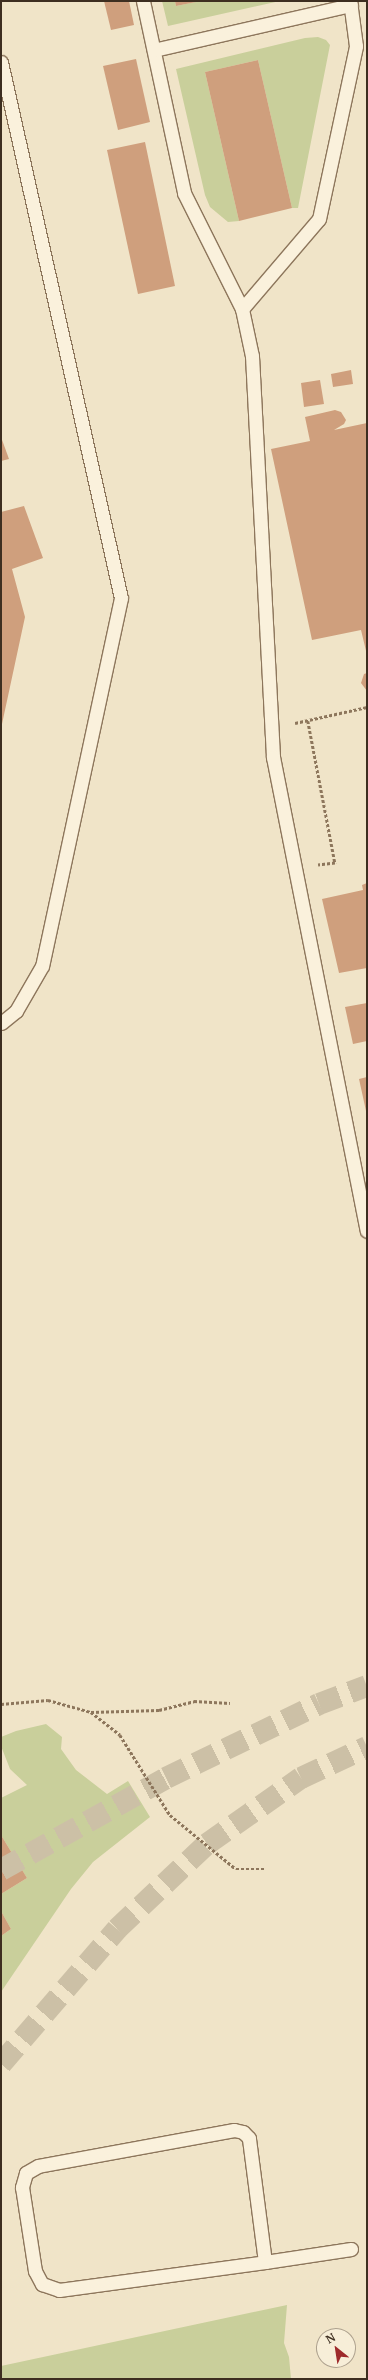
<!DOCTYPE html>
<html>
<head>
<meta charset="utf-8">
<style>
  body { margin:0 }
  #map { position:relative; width:368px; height:2380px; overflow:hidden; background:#f0e4c8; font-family:Merriweather,serif }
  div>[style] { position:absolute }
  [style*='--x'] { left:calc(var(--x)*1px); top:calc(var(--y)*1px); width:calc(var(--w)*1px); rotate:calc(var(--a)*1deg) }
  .green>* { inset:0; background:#c9cf9b }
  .building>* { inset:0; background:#cf9f7d }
  .primary-tunnel>* { height:22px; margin-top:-11px; transform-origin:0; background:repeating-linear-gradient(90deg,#ccc0a6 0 22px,transparent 0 33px) }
  .path>* { height:2.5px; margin-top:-1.25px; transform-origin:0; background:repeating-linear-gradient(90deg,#8d765c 0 3px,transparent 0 5px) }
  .roads { filter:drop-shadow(1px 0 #8d765c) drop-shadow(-1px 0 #8d765c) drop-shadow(0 1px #8d765c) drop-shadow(0 -1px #8d765c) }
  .lane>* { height:13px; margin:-6.5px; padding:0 6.5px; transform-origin:6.5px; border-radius:6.5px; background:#faf1dc }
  span { translate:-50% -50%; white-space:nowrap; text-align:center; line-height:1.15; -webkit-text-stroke:3px #f7eed8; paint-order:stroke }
  .frame { position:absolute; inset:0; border:2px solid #3d2e20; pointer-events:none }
  .north { position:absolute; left:316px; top:2328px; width:40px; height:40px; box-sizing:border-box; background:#f7eed8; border:1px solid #ada18e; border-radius:50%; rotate:330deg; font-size:11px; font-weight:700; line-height:16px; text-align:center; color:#3d2e20 }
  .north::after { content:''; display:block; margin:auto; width:14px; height:18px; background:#9e2a2b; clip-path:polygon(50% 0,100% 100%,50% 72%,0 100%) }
</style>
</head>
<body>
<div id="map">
  <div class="green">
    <i style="clip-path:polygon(162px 1px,175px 1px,176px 6px,200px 1px,280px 1px,168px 26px)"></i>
    <i style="clip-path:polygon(318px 37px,326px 40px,330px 45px,298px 208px,292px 208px,258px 60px,205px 72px,239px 221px,228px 222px,210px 207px,205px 195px,176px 69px,305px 38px)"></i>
    <i style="clip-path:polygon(46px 1724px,62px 1737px,61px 1749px,76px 1770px,107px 1794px,128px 1781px,150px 1817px,93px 1862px,71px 1889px,1px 1992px,1px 1936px,11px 1929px,1px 1911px,1px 1894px,27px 1878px,1px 1835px,1px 1798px,27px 1785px,10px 1769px,1px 1746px,1px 1737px,16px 1731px)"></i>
    <i style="clip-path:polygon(287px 2305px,284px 2343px,289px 2357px,291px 2379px,1px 2379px,1px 2366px)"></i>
  </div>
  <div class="building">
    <i style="clip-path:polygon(104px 1px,129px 1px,134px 25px,111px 30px)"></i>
    <i style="clip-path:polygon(175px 1px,196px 1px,196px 2px,176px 6px)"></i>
    <i style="clip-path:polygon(136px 59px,150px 122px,118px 130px,103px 66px)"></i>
    <i style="clip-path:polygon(258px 60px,292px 208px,239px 221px,205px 72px)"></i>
    <i style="clip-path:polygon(145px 142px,175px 286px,138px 294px,107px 150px)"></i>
    <i style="clip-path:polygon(351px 370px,353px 384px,333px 387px,331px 374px)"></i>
    <i style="clip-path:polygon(320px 380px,324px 404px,304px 407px,301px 383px)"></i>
    <i style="clip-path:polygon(335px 410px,341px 412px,346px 420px,344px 424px,334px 430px,367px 423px,367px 655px,361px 630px,312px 640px,271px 449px,310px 441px,305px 417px)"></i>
    <i style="clip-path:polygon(1px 437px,9px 459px,1px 461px)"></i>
    <i style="clip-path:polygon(24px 506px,43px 558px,12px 569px,25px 617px,2px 724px,1px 512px)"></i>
    <i style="clip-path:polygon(367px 673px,367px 691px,361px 683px,364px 674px)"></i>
    <i style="clip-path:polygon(367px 883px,367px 968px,339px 973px,322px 899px,363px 890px,362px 885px)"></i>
    <i style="clip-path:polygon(367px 1003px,367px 1041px,353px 1044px,345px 1007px)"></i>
    <i style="clip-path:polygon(367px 1077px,367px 1111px,366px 1111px,359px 1079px)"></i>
    <i style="clip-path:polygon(1px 1835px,27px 1878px,1px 1894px)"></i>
    <i style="clip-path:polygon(1px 1911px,11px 1929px,1px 1936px)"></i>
  </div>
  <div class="primary-tunnel">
    <i style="--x:1;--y:1870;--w:189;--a:-29.1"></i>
    <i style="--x:166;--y:1778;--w:170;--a:-25.8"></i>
    <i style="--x:319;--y:1704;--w:51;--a:-20.6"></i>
    <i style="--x:1;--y:2064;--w:178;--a:-49.3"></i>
    <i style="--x:117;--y:1929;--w:124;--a:-43.4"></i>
    <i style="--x:207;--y:1844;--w:115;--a:-35.1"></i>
    <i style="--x:301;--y:1778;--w:73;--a:-25.2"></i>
  </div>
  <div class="path">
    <i style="--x:308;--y:721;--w:145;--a:79.2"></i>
    <i style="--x:335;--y:863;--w:17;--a:173"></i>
    <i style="--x:295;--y:723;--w:74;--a:-12.5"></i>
    <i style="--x:1;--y:1704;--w:47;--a:-4.9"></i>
    <i style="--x:48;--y:1700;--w:45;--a:15.6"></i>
    <i style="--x:91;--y:1712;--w:37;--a:38"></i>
    <i style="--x:120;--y:1735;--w:94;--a:58"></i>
    <i style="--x:170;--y:1815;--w:85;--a:39.3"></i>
    <i style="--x:236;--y:1869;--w:30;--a:0"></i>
    <i style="--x:91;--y:1712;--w:68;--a:-1.7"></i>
    <i style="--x:159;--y:1710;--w:36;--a:-14"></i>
    <i style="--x:194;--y:1701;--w:36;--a:3"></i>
  </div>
  <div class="roads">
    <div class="lane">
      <i style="--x:143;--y:1;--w:196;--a:77.9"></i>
      <i style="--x:184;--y:193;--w:130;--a:63.4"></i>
      <i style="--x:242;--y:309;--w:48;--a:78"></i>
      <i style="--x:252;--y:356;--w:402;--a:87"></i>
      <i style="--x:273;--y:757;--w:483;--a:78.8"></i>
      <i style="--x:154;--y:50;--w:202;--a:-12.9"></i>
      <i style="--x:1;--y:62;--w:549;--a:77.38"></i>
      <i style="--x:121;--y:598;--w:376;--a:102.1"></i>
      <i style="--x:42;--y:966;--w:52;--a:120"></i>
      <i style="--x:16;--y:1011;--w:19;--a:141"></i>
      <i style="--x:242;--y:309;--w:118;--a:-49.5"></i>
      <i style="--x:319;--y:219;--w:177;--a:-77.9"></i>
      <i style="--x:356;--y:46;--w:45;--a:-97.6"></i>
      <i style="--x:265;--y:2262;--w:125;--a:-97.4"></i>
      <i style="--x:249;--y:2138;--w:8;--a:-135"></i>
      <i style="--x:243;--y:2132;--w:9;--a:-167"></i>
      <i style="--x:234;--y:2130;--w:199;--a:169.6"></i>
      <i style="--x:38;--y:2166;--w:14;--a:150"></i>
      <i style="--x:26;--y:2173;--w:15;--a:106"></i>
      <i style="--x:22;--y:2187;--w:85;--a:81.2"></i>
      <i style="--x:35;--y:2271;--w:15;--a:62"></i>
      <i style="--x:42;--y:2284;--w:18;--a:19"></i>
      <i style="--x:59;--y:2290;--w:208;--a:-7.7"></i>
      <i style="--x:265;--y:2262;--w:87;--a:-8.6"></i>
    </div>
  </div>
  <div class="frame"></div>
  <div class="north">N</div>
</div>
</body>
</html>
